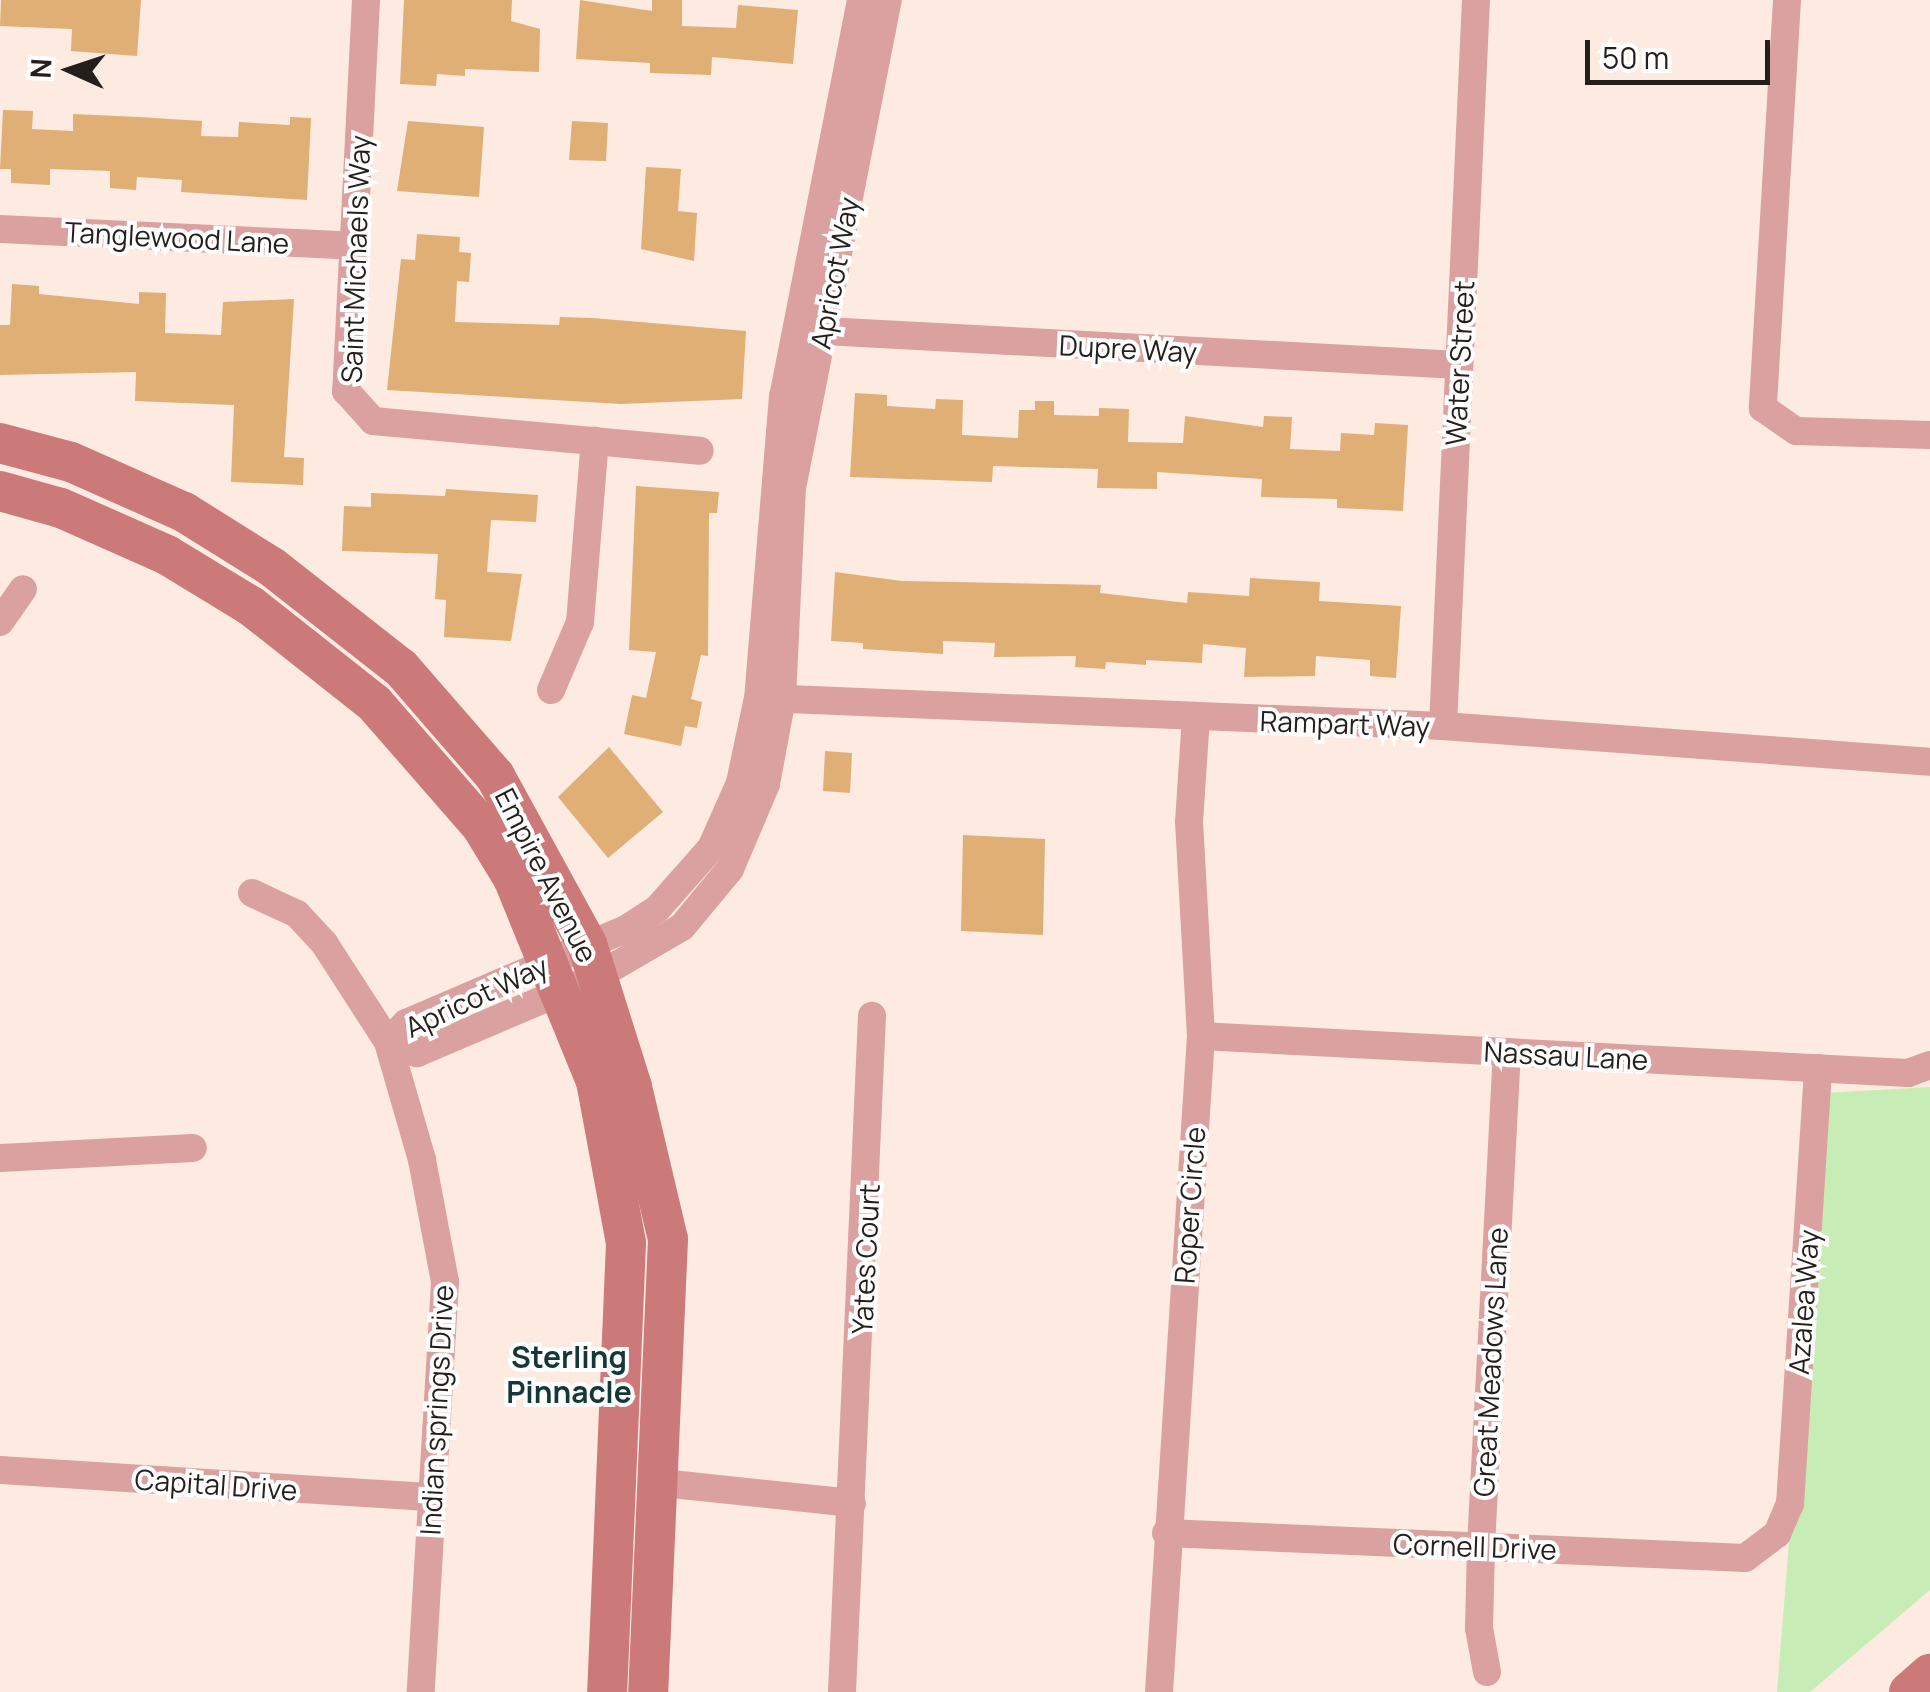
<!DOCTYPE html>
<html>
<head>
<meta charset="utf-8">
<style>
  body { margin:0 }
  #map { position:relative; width:1930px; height:1692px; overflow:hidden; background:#fdebe1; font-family:Manrope,sans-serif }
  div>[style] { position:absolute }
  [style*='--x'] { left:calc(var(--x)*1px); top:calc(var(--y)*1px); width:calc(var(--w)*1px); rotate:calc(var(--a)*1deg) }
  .green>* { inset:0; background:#c7ecb6 }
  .building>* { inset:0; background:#e0af76 }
  .street>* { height:28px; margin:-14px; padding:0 14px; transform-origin:14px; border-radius:14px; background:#daa1a0 }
  .secondary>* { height:40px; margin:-20px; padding:0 20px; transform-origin:20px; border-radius:20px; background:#cc7979 }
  span { translate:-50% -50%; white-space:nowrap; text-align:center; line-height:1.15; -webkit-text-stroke:8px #fff; paint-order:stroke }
  .street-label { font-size:28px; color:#251f1b }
  .neighbourhood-label { font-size:30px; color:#143737; font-weight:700 }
  .north { position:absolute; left:20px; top:20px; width:100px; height:100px; -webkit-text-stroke:8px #fff; paint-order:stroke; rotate:273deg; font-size:28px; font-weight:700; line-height:40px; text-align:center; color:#251f1b }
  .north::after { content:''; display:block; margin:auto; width:35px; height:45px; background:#251f1b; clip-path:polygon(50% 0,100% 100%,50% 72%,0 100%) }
  .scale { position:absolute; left:1585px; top:40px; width:185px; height:45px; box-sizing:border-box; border:5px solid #251f1b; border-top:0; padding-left:12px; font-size:30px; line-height:35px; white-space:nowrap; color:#251f1b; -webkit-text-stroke:8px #fff; paint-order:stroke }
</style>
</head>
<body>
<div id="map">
  <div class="green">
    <i style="clip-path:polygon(1930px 1087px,1930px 1590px,1810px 1692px,1777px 1692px,1825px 1093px)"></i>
  </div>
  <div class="building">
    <i style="clip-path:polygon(1px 0,141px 0,137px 56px,71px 51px,72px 29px,0 26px)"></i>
    <i style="clip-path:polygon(404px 0,512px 0,511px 21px,540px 29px,539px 72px,465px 69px,465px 76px,437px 74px,436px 86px,400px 84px)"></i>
    <i style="clip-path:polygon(580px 0,652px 11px,652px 0,682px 0,682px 26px,736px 28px,738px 5px,798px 10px,793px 64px,712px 57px,711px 75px,650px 73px,650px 63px,576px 59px)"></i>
    <i style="clip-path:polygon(3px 110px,33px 111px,32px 129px,73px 131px,73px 114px,139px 117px,202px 121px,201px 136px,238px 137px,239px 122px,290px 125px,290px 117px,311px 118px,307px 200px,181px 192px,182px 180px,137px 177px,136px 190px,110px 188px,110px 171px,50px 169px,50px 185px,11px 183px,11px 169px,0 169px)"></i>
    <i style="clip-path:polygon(408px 121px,484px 127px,479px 197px,397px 191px)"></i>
    <i style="clip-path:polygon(572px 121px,608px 123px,606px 161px,569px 160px)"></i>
    <i style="clip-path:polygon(646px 167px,681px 169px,678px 211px,697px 213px,694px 261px,641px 249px)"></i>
    <i style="clip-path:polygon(417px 234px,460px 237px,459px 252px,471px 253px,469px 282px,457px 281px,455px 322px,559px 325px,560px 317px,593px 318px,746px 331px,742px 399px,621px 404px,387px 390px,401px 259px,415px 260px)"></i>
    <i style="clip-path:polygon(12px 284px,39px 286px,39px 294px,139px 304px,139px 292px,166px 293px,165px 333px,221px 335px,223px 302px,294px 299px,284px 457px,304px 458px,303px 485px,231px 482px,234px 405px,135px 401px,136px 372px,0 375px,0 325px,10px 325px)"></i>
    <i style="clip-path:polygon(855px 393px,887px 395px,887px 406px,935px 409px,936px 399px,963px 400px,962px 435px,1018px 438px,1019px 410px,1035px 410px,1035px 401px,1054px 401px,1054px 415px,1099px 416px,1099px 408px,1129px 409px,1128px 442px,1183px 443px,1185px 416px,1263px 427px,1264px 416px,1292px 417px,1290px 449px,1340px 451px,1341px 433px,1374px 435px,1375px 423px,1408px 425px,1403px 511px,1337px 508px,1337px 499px,1261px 497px,1262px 479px,1157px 472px,1157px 489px,1097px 488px,1098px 469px,993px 466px,992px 482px,850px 477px)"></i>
    <i style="clip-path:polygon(636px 486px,719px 492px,717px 513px,709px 513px,708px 656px,701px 655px,691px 699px,702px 702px,697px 728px,685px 726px,681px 746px,624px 734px,632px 695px,646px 698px,656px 652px,629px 650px)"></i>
    <i style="clip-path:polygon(446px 489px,538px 495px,536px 522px,491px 520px,487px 572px,522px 574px,511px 641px,444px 637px,446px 600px,435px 599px,438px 554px,342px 551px,344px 506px,371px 507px,371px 493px,445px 496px)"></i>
    <i style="clip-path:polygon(835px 572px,902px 581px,1101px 585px,1100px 593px,1187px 603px,1188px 592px,1249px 596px,1250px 578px,1320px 582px,1319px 601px,1401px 606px,1396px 678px,1370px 676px,1370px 660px,1316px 656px,1315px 676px,1244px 677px,1246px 648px,1203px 644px,1202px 663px,1146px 660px,1146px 665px,1106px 662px,1105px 669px,1075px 667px,1076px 656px,994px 657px,995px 643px,943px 641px,943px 654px,863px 649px,863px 643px,831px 641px)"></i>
    <i style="clip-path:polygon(609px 747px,663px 812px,608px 858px,558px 797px)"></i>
    <i style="clip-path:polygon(825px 751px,852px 753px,850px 793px,823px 791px)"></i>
    <i style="clip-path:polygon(963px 835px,1045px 839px,1043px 935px,961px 931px)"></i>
  </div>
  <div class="street">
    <i style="--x:366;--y:0;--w:392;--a:92.9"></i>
    <i style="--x:346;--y:391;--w:40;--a:48"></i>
    <i style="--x:373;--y:421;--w:328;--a:5.2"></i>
    <i style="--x:861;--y:0;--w:404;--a:101.1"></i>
    <i style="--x:783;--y:396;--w:303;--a:94.7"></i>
    <i style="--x:758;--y:698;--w:87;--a:102"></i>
    <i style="--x:740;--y:783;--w:71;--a:114"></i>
    <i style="--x:711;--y:848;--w:81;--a:131.5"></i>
    <i style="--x:657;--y:909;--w:35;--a:147"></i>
    <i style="--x:628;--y:928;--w:241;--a:156.8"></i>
    <i style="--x:406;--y:1023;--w:26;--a:133"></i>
    <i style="--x:388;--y:1042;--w:31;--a:21"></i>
    <i style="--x:417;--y:1053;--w:197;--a:-23"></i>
    <i style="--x:598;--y:976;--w:97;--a:-30.3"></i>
    <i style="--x:682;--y:927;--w:75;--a:-50.4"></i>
    <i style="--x:730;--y:869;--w:92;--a:-67"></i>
    <i style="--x:766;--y:784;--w:87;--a:-79.5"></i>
    <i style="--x:782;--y:698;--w:210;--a:-87.3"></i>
    <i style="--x:792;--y:488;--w:497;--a:-78.9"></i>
    <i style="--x:1787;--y:0;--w:409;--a:93.4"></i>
    <i style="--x:1763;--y:408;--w:40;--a:34.9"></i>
    <i style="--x:1796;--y:431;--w:134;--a:1.7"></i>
    <i style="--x:0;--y:229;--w:354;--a:2.7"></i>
    <i style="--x:806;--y:330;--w:654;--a:3.07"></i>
    <i style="--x:0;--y:622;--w:40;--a:-55.1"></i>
    <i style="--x:551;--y:690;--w:74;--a:-66.9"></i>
    <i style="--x:580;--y:622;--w:182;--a:-85.3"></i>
    <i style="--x:764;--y:698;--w:680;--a:2.36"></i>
    <i style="--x:1443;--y:726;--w:488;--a:4.2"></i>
    <i style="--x:1443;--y:726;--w:727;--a:-87.4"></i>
    <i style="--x:252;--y:893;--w:50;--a:25"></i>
    <i style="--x:297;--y:914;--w:40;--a:47"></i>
    <i style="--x:324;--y:943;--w:118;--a:57.1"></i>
    <i style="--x:388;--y:1042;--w:123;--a:73.9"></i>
    <i style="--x:422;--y:1160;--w:124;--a:79.3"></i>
    <i style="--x:445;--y:1282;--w:411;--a:93.4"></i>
    <i style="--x:1201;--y:1036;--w:708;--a:3"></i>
    <i style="--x:1908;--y:1073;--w:23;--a:-20"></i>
    <i style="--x:0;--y:1158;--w:193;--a:-3"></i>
    <i style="--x:0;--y:1470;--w:433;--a:3.6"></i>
    <i style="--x:662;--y:1483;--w:191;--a:6"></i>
    <i style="--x:1166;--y:1533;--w:580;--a:2.47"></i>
    <i style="--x:1745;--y:1558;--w:40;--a:-37"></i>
    <i style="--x:1777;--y:1534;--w:33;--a:-67"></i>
    <i style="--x:1790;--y:1504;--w:437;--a:-86.3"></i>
    <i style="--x:1487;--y:1672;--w:45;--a:-100.3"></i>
    <i style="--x:1479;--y:1628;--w:82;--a:-88.6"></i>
    <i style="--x:1481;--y:1546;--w:495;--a:-87"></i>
    <i style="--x:842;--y:1692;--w:677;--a:-87.46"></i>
    <i style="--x:1159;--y:1692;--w:657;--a:-86.34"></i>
    <i style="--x:1201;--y:1036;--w:214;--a:-93.2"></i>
    <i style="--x:1189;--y:822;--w:105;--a:-86.2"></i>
  </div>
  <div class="secondary">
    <i style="--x:0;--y:443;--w:73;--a:15"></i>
    <i style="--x:71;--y:462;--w:124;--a:23.9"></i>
    <i style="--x:184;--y:512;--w:104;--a:32"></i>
    <i style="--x:272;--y:567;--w:164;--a:38.1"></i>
    <i style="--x:401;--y:668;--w:143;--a:49"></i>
    <i style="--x:495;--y:776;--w:192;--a:61.3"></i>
    <i style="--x:587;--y:944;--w:150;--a:72.5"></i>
    <i style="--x:632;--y:1087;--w:156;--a:76.7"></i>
    <i style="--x:668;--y:1239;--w:453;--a:92.5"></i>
    <i style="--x:0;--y:491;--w:63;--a:15.6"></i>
    <i style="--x:61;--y:508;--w:116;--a:23.9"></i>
    <i style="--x:167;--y:555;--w:98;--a:31.3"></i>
    <i style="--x:251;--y:606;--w:157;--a:38.3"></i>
    <i style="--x:374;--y:703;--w:164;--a:48.9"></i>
    <i style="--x:482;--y:827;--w:60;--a:58.7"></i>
    <i style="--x:513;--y:878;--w:219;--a:67.8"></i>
    <i style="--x:596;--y:1081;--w:165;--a:79.5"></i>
    <i style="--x:626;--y:1243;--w:449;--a:92.4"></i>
    <i style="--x:1909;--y:1692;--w:28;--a:-41"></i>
  </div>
  <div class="street-label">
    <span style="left:177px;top:237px;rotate:3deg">Tanglewood Lane</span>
    <span style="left:355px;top:259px;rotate:-88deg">Saint Michaels Way</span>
    <span style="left:834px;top:273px;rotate:-79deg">Apricot Way</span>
    <span style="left:1128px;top:348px;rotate:3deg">Dupre Way</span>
    <span style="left:1459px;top:363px;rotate:-87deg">Water Street</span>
    <span style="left:1345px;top:723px;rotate:2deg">Rampart Way</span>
    <span style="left:547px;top:875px;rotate:63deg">Empire Avenue</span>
    <span style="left:476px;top:996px;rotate:-25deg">Apricot Way</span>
    <span style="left:1566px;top:1055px;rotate:3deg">Nassau Lane</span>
    <span style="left:1189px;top:1205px;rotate:-86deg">Roper Circle</span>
    <span style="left:865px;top:1259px;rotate:-87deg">Yates Court</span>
    <span style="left:1803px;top:1302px;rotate:-86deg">Azalea Way</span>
    <span style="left:1490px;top:1362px;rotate:-87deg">Great Meadows Lane</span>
    <span style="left:436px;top:1410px;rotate:-87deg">Indian springs Drive</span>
    <span style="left:216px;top:1484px;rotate:4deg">Capital Drive</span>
    <span style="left:1475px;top:1546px;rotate:2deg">Cornell Drive</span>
  </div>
  <div class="neighbourhood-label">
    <span style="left:569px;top:1374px">Sterling<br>Pinnacle</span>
  </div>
  <div class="north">N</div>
  <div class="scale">50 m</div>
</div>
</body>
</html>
